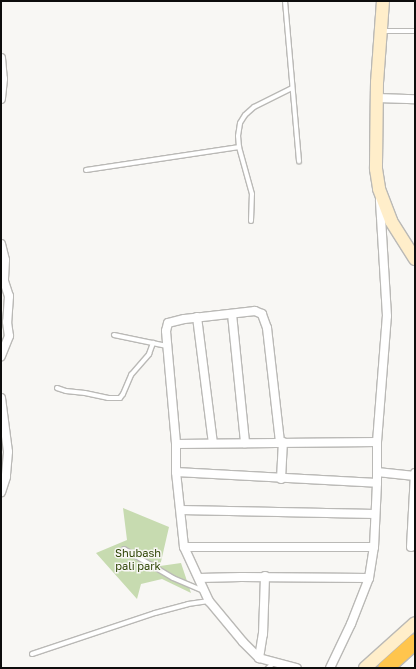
<!DOCTYPE html>
<html>
<head>
<meta charset="utf-8">
<style>
  body { margin:0 }
  #map { position:relative; width:416px; height:669px; overflow:hidden; background:#f8f7f4; font-family:"Golos Text",sans-serif }
  div>[style] { position:absolute }
  [style*='--x'] { left:calc(var(--x)*1px); top:calc(var(--y)*1px); width:calc(var(--w)*1px); rotate:calc(var(--a)*1deg) }
  .green>* { inset:0; background:#c7dbb0 }
  .roads { filter:drop-shadow(1px 0 #bab9b6) drop-shadow(-1px 0 #bab9b6) drop-shadow(0 1px #bab9b6) drop-shadow(0 -1px #bab9b6) }
  .lane>* { height:4px; margin:-2px; padding:0 2px; transform-origin:2px; border-radius:2px; background:#fff }
  .street>* { height:8px; margin:-4px; padding:0 4px; transform-origin:4px; border-radius:4px; background:#fff }
  .secondary>* { height:12px; margin:-6px; padding:0 6px; transform-origin:6px; border-radius:6px; background:#ffeeca }
  .highway>* { height:15px; margin:-7.5px; padding:0 7.5px; transform-origin:7.5px; border-radius:7.5px; background:#ffc54d }
  span { translate:-50% -50%; white-space:nowrap; text-align:center; line-height:1.15; -webkit-text-stroke:3px #f8f7f4; paint-order:stroke }
  .park-label { font-size:11px; color:#2e4405 }
  .frame { position:absolute; inset:0; border:2px solid #0d0d0c; pointer-events:none }
</style>
</head>
<body>
<div id="map">
  <div class="green">
    <i style="clip-path:polygon(123px 508px,169px 527px,160px 566px,181px 563px,191px 593px,162px 579px,141px 584px,137px 599px,96px 553px,127px 540px)"></i>
  </div>
  <div class="roads">
    <div class="lane">
      <i style="--x:285;--y:1;--w:161;--a:85"></i>
      <i style="--x:381;--y:31;--w:34;--a:0"></i>
      <i style="--x:86;--y:170;--w:155;--a:-8.5"></i>
      <i style="--x:251;--y:221;--w:27;--a:-88"></i>
      <i style="--x:252;--y:194;--w:49;--a:-105.5"></i>
      <i style="--x:239;--y:147;--w:11;--a:-95"></i>
      <i style="--x:238;--y:136;--w:13;--a:-81"></i>
      <i style="--x:240;--y:123;--w:9;--a:-58"></i>
      <i style="--x:245;--y:115;--w:12;--a:-42"></i>
      <i style="--x:254;--y:107;--w:42;--a:-26.6"></i>
      <i style="--x:114;--y:335;--w:54;--a:11.7"></i>
      <i style="--x:57;--y:388;--w:9;--a:18"></i>
      <i style="--x:66;--y:391;--w:19;--a:6"></i>
      <i style="--x:85;--y:393;--w:24;--a:12"></i>
      <i style="--x:108;--y:398;--w:12;--a:0"></i>
      <i style="--x:120;--y:398;--w:5;--a:-53"></i>
      <i style="--x:123;--y:394;--w:21;--a:-67"></i>
      <i style="--x:131;--y:375;--w:28;--a:-49"></i>
      <i style="--x:149;--y:354;--w:12;--a:-70"></i>
      <i style="--x:124;--y:549;--w:57;--a:30.6"></i>
      <i style="--x:173;--y:578;--w:33;--a:23"></i>
      <i style="--x:32;--y:654;--w:130;--a:-18.4"></i>
      <i style="--x:155;--y:613;--w:34;--a:-15"></i>
      <i style="--x:188;--y:604;--w:21;--a:-8"></i>
      <i style="--x:268;--y:668;--w:8;--a:-40"></i>
    </div>
    <div class="street">
      <i style="--x:1;--y:58;--w:21;--a:85"></i>
      <i style="--x:3;--y:79;--w:20;--a:96"></i>
      <i style="--x:377;--y:98;--w:38;--a:2"></i>
      <i style="--x:1;--y:244;--w:16;--a:76"></i>
      <i style="--x:5;--y:260;--w:21;--a:93"></i>
      <i style="--x:4;--y:281;--w:16;--a:72"></i>
      <i style="--x:9;--y:296;--w:26;--a:94"></i>
      <i style="--x:7;--y:322;--w:14;--a:82"></i>
      <i style="--x:9;--y:336;--w:22;--a:112"></i>
      <i style="--x:232;--y:314;--w:130;--a:84.2"></i>
      <i style="--x:197;--y:317;--w:127;--a:82.8"></i>
      <i style="--x:1;--y:398;--w:54;--a:82.6"></i>
      <i style="--x:8;--y:452;--w:25;--a:95"></i>
      <i style="--x:6;--y:477;--w:16;--a:108"></i>
      <i style="--x:280;--y:442;--w:115;--a:-96.5"></i>
      <i style="--x:267;--y:328;--w:15;--a:-110"></i>
      <i style="--x:262;--y:314;--w:8;--a:-157"></i>
      <i style="--x:255;--y:311;--w:71;--a:173.6"></i>
      <i style="--x:184;--y:319;--w:16;--a:166"></i>
      <i style="--x:168;--y:323;--w:8;--a:104"></i>
      <i style="--x:166;--y:331;--w:113;--a:84.9"></i>
      <i style="--x:176;--y:444;--w:28;--a:90"></i>
      <i style="--x:176;--y:472;--w:75;--a:83.9"></i>
      <i style="--x:184;--y:547;--w:60;--a:65.2"></i>
      <i style="--x:209;--y:601;--w:53;--a:50.3"></i>
      <i style="--x:243;--y:642;--w:23;--a:45"></i>
      <i style="--x:259;--y:658;--w:39;--a:15"></i>
      <i style="--x:176;--y:444;--w:201;--a:-0.6"></i>
      <i style="--x:176;--y:472;--w:201;--a:3.1"></i>
      <i style="--x:377;--y:472;--w:38;--a:6"></i>
      <i style="--x:281;--y:479;--w:37;--a:-87"></i>
      <i style="--x:181;--y:510;--w:194;--a:1.2"></i>
      <i style="--x:184;--y:547;--w:190;--a:0"></i>
      <i style="--x:411;--y:547;--w:74;--a:-86.9"></i>
      <i style="--x:199;--y:578;--w:42;--a:-1.4"></i>
      <i style="--x:241;--y:577;--w:128;--a:0.4"></i>
      <i style="--x:259;--y:658;--w:24;--a:-81"></i>
      <i style="--x:263;--y:634;--w:58;--a:-88"></i>
      <i style="--x:330;--y:668;--w:49;--a:-64.5"></i>
      <i style="--x:351;--y:624;--w:49;--a:-68.6"></i>
      <i style="--x:369;--y:578;--w:31;--a:-81"></i>
      <i style="--x:374;--y:547;--w:64;--a:-87.3"></i>
      <i style="--x:377;--y:483;--w:41;--a:-90"></i>
      <i style="--x:377;--y:442;--w:126;--a:-85.5"></i>
      <i style="--x:387;--y:316;--w:116;--a:-93.5"></i>
    </div>
    <div class="secondary">
      <i style="--x:383;--y:1;--w:81;--a:94.2"></i>
      <i style="--x:377;--y:82;--w:87;--a:90.7"></i>
      <i style="--x:376;--y:169;--w:20;--a:81"></i>
      <i style="--x:379;--y:189;--w:34;--a:69"></i>
      <i style="--x:391;--y:221;--w:45;--a:57.7"></i>
      <i style="--x:365;--y:668;--w:67;--a:-42"></i>
    </div>
    <div class="highway">
      <i style="--x:385;--y:668;--w:40;--a:-42"></i>
    </div>
  </div>
  <div class="park-label">
    <span style="left:138px;top:560px">Shubash<br>pali park</span>
  </div>
  <div class="frame"></div>
</div>
</body>
</html>
